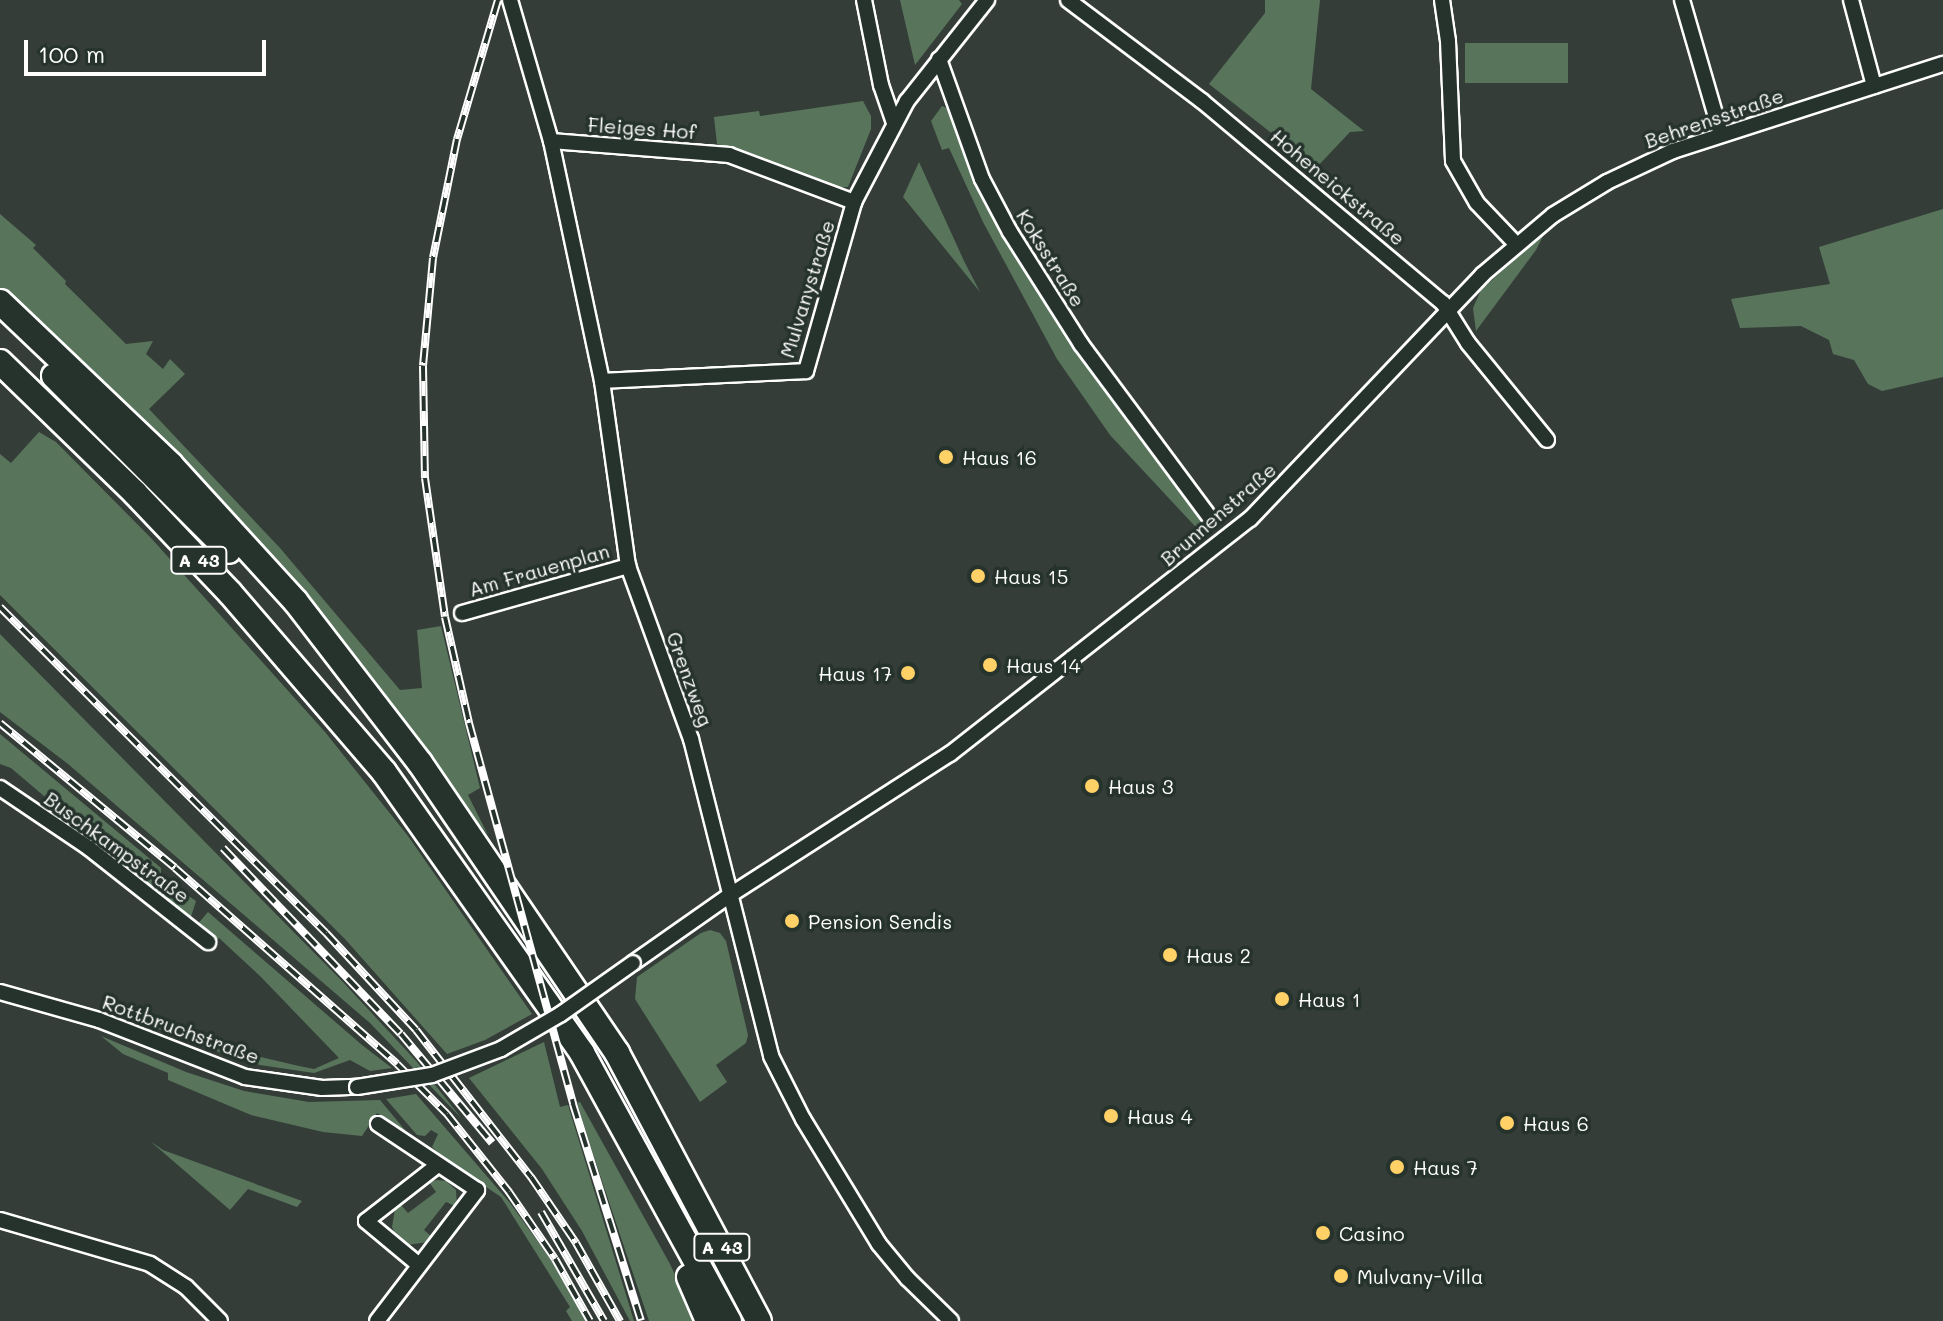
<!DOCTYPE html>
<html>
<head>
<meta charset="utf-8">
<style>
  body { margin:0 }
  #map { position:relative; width:1943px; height:1321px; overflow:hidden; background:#353d38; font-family:Mali,sans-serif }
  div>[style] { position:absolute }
  .green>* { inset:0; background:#58755c }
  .roads { filter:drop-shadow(2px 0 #fff) drop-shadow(-2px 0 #fff) drop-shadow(0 2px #fff) drop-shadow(0 -2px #fff) }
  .minor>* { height:14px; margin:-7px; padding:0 7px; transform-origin:7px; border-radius:7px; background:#26332d }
  .motorway>* { height:24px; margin:-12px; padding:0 12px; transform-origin:12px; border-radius:12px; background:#26332d }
  .rail>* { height:8px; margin-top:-4px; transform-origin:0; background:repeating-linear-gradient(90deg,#26332d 0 15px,#fff 0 30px); box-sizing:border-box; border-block:2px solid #fff }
  .bridges { filter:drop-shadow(2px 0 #fff) drop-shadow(-2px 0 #fff) drop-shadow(0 2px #fff) drop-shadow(0 -2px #fff) }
  .minor-bridge>* { height:14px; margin:-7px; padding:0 7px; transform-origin:7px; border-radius:7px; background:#26332d }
  .dots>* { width:22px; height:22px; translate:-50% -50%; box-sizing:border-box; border:4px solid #26332d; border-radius:50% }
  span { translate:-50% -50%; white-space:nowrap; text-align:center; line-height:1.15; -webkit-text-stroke:7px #26332d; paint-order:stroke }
  .shield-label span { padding:2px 6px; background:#26332d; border:2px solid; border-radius:6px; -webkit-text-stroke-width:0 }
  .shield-label { font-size:18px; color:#fff; font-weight:700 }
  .street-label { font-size:20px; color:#fff }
  .poi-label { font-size:20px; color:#fff }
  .left { translate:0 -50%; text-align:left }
  .right { translate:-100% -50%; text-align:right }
  .scale { position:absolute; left:24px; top:40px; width:242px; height:36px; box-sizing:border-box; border:4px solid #fff; border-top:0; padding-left:10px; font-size:24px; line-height:28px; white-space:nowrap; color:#fff; -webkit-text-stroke:6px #26332d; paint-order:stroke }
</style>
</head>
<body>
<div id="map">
  <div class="green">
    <div style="clip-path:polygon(900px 0,959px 0,962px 4px,915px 65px)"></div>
    <div style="clip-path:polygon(1265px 0,1320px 0,1311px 89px,1364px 131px,1350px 132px,1316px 168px,1209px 84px,1265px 13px)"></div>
    <div style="clip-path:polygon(1465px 43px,1568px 43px,1568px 83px,1465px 83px)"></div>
    <div style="clip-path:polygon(863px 101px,871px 116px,871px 129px,848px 187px,828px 187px,717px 144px,714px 117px,759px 111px,760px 116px)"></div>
    <div style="clip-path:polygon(942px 106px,949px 109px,971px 170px,1006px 239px,1062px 328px,1208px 527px,1209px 534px,1205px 537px,1110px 435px,1057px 359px,983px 222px,949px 148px,942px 150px,931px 121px)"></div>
    <div style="clip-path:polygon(919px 162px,964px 261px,980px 292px,903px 197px)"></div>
    <div style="clip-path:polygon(1943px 209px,1943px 377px,1882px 391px,1868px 384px,1854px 360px,1833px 354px,1829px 340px,1801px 326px,1740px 328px,1731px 299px,1830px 284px,1819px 247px)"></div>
    <div style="clip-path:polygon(0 214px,36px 245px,33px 248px,66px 281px,65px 284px,126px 344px,153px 341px,146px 354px,163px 369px,170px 359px,185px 374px,149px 409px,280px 548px,400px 690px,422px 688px,417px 630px,441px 626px,480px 788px,468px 795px,488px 835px,381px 698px,0 295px)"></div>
    <div style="clip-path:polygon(1545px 232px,1536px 250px,1476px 331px,1473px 308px,1481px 290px)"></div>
    <div style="clip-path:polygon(39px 432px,56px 442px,151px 538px,325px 732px,408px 836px,532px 1014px,485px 1040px,447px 1054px,345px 939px,0 595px,0 454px,11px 463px)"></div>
    <div style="clip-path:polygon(0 634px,342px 981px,417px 1062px,462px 1119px,370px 1023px,68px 764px,0 712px)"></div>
    <div style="clip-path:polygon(0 734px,161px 868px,161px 875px,170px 883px,196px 901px,190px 920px,11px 768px,0 764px)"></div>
    <div style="clip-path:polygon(208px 912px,362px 1045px,392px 1068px,370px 1071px,350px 1060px,314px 1073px,260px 1065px,194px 1044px,138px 1020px,218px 1047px,299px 1066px,314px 1069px,339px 1058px,260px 976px,219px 938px,216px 941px,197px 925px)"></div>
    <div style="clip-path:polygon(710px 930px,720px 933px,726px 941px,748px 1035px,746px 1043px,716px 1065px,727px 1082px,700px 1102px,635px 999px,637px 977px,701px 933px)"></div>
    <div style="clip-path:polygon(101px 1036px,186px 1072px,244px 1091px,309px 1102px,380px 1100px,410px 1136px,377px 1113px,362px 1136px,323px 1132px,251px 1115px,168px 1080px,168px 1073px,123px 1054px)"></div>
    <div style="clip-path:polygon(544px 1042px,560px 1107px,568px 1105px,634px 1321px,630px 1321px,582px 1231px,542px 1169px,469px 1078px)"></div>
    <div style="clip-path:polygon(416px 1094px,510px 1203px,554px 1264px,587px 1321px,572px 1321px,566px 1311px,570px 1307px,501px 1197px,446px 1160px,432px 1147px,438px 1134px,431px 1130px,425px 1136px,417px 1135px,386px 1099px)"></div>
    <div style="clip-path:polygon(580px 1102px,670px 1264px,696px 1321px,649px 1321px,597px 1166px,577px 1103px)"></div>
    <div style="clip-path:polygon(150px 1141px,163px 1150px,302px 1201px,297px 1207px,248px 1189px,230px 1210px)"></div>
    <div style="clip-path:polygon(437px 1180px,446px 1181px,456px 1190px,457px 1207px,446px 1202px,424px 1230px,433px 1238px,429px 1242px,406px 1245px,397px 1239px,392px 1227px,395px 1209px,400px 1204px,408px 1213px,436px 1192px,429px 1182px)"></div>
  </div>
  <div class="roads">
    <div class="minor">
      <div style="left:510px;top:0;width:147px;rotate:73.8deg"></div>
      <div style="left:551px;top:141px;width:245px;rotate:78deg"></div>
      <div style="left:602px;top:381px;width:187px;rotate:82deg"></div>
      <div style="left:628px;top:566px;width:184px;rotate:70deg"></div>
      <div style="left:691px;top:739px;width:327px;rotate:75.8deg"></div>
      <div style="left:771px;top:1056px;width:71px;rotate:63.1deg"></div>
      <div style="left:803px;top:1119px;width:146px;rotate:58.7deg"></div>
      <div style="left:879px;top:1244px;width:45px;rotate:50.4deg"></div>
      <div style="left:908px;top:1279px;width:60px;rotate:44.3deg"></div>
      <div style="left:864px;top:0;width:87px;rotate:78.7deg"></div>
      <div style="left:881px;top:85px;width:40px;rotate:71.1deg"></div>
      <div style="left:1068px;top:0;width:168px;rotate:37deg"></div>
      <div style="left:1202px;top:101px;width:314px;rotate:40deg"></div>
      <div style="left:1443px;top:303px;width:47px;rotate:58deg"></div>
      <div style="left:1468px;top:343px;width:125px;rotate:50.8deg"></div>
      <div style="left:1442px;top:0;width:41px;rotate:81.7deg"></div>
      <div style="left:1448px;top:41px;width:120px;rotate:87.6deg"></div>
      <div style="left:1453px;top:161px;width:48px;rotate:60.3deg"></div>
      <div style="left:1477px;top:203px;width:57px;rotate:46.4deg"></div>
      <div style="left:1682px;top:0;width:140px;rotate:73.8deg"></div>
      <div style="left:1851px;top:0;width:89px;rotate:75deg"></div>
      <div style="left:939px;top:59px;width:127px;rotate:70.3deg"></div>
      <div style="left:982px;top:179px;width:60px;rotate:62.2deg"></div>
      <div style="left:1010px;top:232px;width:133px;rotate:57.6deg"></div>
      <div style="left:1081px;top:344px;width:218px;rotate:53.4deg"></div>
      <div style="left:551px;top:141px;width:179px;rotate:4.5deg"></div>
      <div style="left:729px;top:155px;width:134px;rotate:20.6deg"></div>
      <div style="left:602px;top:381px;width:204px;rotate:-2.8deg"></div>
      <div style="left:806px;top:371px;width:176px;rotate:-74.1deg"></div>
      <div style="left:854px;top:202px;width:114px;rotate:-62.3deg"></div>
      <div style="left:907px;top:101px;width:129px;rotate:-51.6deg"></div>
      <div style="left:462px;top:613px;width:173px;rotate:-15.8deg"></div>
      <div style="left:0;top:788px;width:107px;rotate:34deg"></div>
      <div style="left:89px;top:848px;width:152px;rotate:38.3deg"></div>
      <div style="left:633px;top:963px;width:118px;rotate:-35deg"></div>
      <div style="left:730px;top:895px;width:261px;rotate:-32.7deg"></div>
      <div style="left:950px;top:754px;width:381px;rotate:-38.1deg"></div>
      <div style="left:1250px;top:519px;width:337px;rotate:-46.4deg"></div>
      <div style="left:1482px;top:275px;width:93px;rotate:-40.2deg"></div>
      <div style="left:1553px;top:215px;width:63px;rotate:-31.4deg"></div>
      <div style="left:1607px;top:182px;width:73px;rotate:-25.2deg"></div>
      <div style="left:1673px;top:151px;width:284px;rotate:-17.9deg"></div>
      <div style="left:0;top:992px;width:103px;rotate:15.8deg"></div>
      <div style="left:99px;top:1020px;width:157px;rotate:21.3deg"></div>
      <div style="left:245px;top:1077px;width:78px;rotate:8.1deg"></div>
      <div style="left:322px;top:1088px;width:35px;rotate:-2deg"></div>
      <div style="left:0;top:1220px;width:156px;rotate:16.3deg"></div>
      <div style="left:150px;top:1264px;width:43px;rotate:32.6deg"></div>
      <div style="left:186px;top:1287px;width:48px;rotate:45deg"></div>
      <div style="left:419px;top:1265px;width:69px;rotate:-140.3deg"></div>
      <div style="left:366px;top:1221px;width:91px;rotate:-37.9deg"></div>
      <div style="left:377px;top:1321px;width:165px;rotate:-52.6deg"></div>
      <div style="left:477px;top:1190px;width:119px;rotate:-146.3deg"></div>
    </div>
    <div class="motorway">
      <div style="left:0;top:302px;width:236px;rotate:43.6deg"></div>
      <div style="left:171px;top:465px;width:185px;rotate:47.6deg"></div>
      <div style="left:296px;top:602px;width:203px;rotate:52.4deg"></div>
      <div style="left:420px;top:763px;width:351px;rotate:55.8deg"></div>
      <div style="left:617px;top:1053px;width:303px;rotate:62.1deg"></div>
      <div style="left:0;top:362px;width:188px;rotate:44.1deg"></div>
      <div style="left:135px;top:493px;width:138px;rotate:46.5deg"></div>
      <div style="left:230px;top:593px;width:236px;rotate:49.3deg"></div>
      <div style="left:384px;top:772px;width:344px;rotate:54.8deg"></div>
      <div style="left:582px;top:1053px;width:306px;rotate:61.3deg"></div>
      <div style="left:54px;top:376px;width:247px;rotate:45deg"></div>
      <div style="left:689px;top:1277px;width:48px;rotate:66.6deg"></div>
    </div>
  </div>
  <div class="rail">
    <div style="left:498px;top:0;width:145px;rotate:106.4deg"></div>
    <div style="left:457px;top:139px;width:121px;rotate:101.4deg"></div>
    <div style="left:433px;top:258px;width:108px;rotate:95.3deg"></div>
    <div style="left:423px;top:366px;width:112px;rotate:89deg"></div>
    <div style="left:425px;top:478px;width:140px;rotate:81.8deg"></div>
    <div style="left:445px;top:617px;width:109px;rotate:77.2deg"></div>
    <div style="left:469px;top:723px;width:395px;rotate:74.7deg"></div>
    <div style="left:573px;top:1104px;width:227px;rotate:72.6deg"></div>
    <div style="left:0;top:607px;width:461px;rotate:45deg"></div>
    <div style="left:326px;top:933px;width:132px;rotate:47.1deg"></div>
    <div style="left:416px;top:1030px;width:187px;rotate:52deg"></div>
    <div style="left:531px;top:1177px;width:80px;rotate:55.7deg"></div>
    <div style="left:576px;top:1243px;width:90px;rotate:60.6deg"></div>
    <div style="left:0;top:723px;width:227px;rotate:39.6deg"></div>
    <div style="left:175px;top:868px;width:296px;rotate:41.4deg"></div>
    <div style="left:397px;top:1064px;width:71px;rotate:45deg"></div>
    <div style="left:447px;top:1114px;width:100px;rotate:51.5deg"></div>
    <div style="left:509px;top:1192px;width:81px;rotate:55.5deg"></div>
    <div style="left:555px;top:1259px;width:71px;rotate:60.6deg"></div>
    <div style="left:223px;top:848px;width:257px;rotate:46.3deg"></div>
    <div style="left:401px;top:1034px;width:142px;rotate:50.1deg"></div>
    <div style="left:541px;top:1212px;width:126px;rotate:60deg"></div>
  </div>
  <div class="bridges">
    <div class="minor-bridge">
      <div style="left:357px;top:1087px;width:76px;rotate:-9.1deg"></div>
      <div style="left:432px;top:1075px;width:74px;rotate:-20.6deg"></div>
      <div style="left:501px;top:1049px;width:69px;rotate:-30.3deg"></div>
      <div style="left:561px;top:1014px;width:88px;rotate:-35.3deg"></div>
    </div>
  </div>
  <div class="dots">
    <div style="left:946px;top:457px;background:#ffd166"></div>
    <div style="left:978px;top:576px;background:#ffd166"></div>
    <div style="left:990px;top:665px;background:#ffd166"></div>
    <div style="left:908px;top:673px;background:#ffd166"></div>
    <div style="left:1092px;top:786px;background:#ffd166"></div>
    <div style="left:792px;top:921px;background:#ffd166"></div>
    <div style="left:1170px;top:955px;background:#ffd166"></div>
    <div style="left:1282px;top:999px;background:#ffd166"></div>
    <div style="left:1111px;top:1116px;background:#ffd166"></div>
    <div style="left:1507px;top:1123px;background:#ffd166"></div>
    <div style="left:1397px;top:1167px;background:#ffd166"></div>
    <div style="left:1323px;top:1233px;background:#ffd166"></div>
    <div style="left:1341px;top:1276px;background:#ffd166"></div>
  </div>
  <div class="shield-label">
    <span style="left:199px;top:560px">A 43</span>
    <span style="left:722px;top:1247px">A 43</span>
  </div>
  <div class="street-label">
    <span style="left:1714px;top:118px;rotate:-19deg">Behrensstraße</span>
    <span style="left:642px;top:128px;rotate:4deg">Fleiges Hof</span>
    <span style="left:1338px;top:187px;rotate:40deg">Hoheneickstraße</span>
    <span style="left:1051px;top:258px;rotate:58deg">Koksstraße</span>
    <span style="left:807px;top:289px;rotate:-73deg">Mulvanystraße</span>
    <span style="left:1218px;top:514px;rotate:-41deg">Brunnenstraße</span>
    <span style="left:539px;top:570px;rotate:-16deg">Am Frauenplan</span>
    <span style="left:690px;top:679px;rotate:70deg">Grenzweg</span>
    <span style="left:117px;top:847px;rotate:36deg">Buschkampstraße</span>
    <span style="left:181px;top:1029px;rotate:20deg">Rottbruchstraße</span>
  </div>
  <div class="poi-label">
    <span class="left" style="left:962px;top:457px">Haus 16</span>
    <span class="left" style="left:994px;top:576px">Haus 15</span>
    <span class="left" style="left:1006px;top:665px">Haus 14</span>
    <span class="right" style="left:892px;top:673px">Haus 17</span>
    <span class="left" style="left:1108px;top:786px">Haus 3</span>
    <span class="left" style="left:808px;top:921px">Pension Sendis</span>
    <span class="left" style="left:1186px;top:955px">Haus 2</span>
    <span class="left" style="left:1298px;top:999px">Haus 1</span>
    <span class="left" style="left:1127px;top:1116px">Haus 4</span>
    <span class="left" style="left:1523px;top:1123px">Haus 6</span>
    <span class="left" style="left:1413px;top:1167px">Haus 7</span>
    <span class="left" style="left:1339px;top:1233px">Casino</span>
    <span class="left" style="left:1357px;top:1276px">Mulvany-Villa</span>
  </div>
  <div class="scale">100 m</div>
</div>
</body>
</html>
